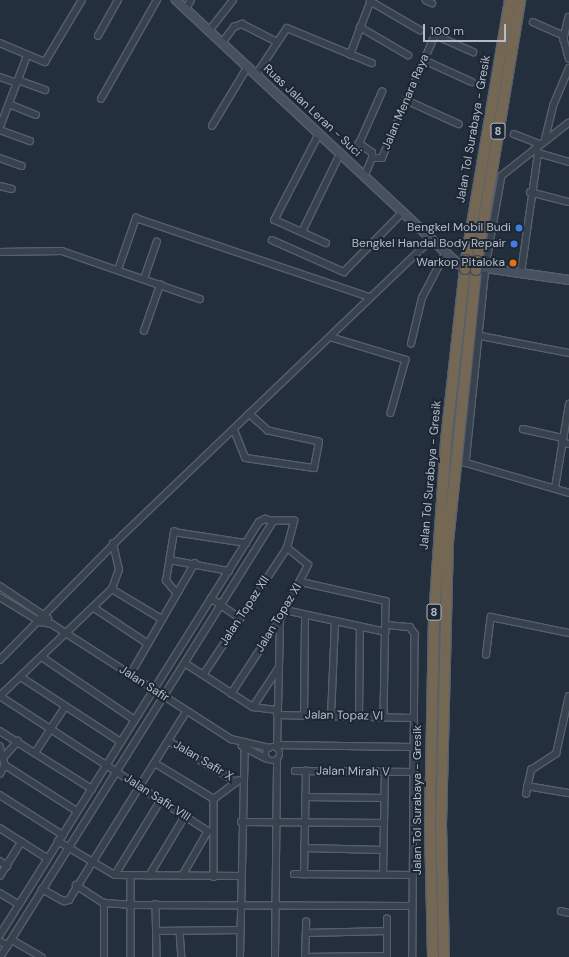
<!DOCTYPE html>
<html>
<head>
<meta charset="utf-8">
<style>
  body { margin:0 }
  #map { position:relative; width:569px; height:957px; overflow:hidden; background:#242f3e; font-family:"DM Sans",sans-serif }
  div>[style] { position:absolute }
  .roads { filter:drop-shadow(1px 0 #565f6c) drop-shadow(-1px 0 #565f6c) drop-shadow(0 1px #565f6c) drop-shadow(0 -1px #565f6c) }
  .minor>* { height:5.5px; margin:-2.75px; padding:0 2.75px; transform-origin:2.75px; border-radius:2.75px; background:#38414e }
  .minor>.ring { margin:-2.75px; padding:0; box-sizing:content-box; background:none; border:5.5px solid #38414e; border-radius:50% }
  .secondary>* { height:8px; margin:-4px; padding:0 4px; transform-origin:4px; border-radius:4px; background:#465061 }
  .motorway>* { height:10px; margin:-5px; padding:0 5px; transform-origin:5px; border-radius:5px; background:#746855 }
  .bridges { filter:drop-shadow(1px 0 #434c59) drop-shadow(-1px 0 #434c59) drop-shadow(0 1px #434c59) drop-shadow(0 -1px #434c59) }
  .motorway-bridge>* { height:10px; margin:-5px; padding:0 5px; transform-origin:5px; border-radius:5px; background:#746855 }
  .dots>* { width:11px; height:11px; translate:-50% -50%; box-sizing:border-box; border:2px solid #1d2633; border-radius:50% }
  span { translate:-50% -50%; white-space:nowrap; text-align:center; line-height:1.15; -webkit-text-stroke:4px #1d2633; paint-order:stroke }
  .shield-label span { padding:1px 3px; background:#1d2633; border:1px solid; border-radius:3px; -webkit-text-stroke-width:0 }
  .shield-label { font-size:11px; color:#b4bcc9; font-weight:700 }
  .street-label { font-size:12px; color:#b4bcc9 }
  .poi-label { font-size:12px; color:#b4bcc9 }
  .right { translate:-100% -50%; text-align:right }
  .scale { position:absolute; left:423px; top:24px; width:83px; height:18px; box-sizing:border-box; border:2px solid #b4bcc9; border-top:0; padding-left:5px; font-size:12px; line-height:14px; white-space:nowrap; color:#b4bcc9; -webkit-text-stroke:3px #1d2633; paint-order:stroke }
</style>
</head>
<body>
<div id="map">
  <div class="roads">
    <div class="minor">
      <div style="left:426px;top:0;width:7px;rotate:27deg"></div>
      <div style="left:370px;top:1px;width:58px;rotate:30.1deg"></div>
      <div style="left:186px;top:9px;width:10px;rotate:-61deg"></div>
      <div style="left:569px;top:17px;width:23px;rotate:103deg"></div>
      <div style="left:564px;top:39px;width:20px;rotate:75deg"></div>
      <div style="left:533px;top:22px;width:34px;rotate:24deg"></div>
      <div style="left:360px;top:27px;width:56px;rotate:30.3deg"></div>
      <div style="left:209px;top:31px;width:39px;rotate:-52deg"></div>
      <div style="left:98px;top:36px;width:41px;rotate:-60.9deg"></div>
      <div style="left:0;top:43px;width:49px;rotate:22.9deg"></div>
      <div style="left:45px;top:62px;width:72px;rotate:-59.2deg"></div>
      <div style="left:222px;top:43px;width:20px;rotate:-53deg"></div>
      <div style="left:234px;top:27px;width:9px;rotate:-21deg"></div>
      <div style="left:242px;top:24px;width:38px;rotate:27deg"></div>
      <div style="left:350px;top:55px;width:59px;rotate:-69.1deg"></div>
      <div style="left:424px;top:60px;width:53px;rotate:24.6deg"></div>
      <div style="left:256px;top:75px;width:56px;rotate:-56.6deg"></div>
      <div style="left:287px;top:28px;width:92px;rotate:22.4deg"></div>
      <div style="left:0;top:77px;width:18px;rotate:19deg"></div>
      <div style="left:18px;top:80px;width:29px;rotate:20deg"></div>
      <div style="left:101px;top:99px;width:114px;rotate:-60.5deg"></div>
      <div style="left:406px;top:100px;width:58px;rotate:24.4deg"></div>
      <div style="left:9px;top:104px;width:29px;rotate:22deg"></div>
      <div style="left:569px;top:123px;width:85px;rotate:141.7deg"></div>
      <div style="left:502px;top:176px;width:92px;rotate:100deg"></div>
      <div style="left:486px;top:267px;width:197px;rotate:95.8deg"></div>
      <div style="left:466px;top:463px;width:107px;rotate:16.2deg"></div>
      <div style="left:212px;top:126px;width:70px;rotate:-59deg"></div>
      <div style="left:0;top:127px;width:76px;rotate:-69.2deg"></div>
      <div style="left:0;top:130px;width:32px;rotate:20deg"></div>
      <div style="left:514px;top:134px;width:28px;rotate:21deg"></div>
      <div style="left:319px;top:135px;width:96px;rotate:117.4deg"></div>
      <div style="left:275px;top:220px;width:56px;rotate:24.3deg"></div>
      <div style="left:545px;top:139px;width:34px;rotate:-76deg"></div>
      <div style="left:553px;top:106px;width:41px;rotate:-67.2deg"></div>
      <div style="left:538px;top:153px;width:32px;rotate:16deg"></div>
      <div style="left:0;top:158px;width:23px;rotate:20deg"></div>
      <div style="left:372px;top:158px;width:5px;rotate:-90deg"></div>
      <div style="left:372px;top:153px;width:16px;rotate:-145deg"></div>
      <div style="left:359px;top:144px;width:57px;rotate:-66.1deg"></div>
      <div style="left:364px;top:177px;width:21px;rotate:-67deg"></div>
      <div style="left:372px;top:158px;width:10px"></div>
      <div style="left:382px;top:158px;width:134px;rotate:-66.7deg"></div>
      <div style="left:435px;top:35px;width:42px;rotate:24.1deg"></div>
      <div style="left:0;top:186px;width:12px;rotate:14deg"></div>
      <div style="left:530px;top:192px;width:40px;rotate:14.4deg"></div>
      <div style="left:302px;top:232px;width:87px;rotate:-64deg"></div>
      <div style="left:272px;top:240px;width:79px;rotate:24deg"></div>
      <div style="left:344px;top:272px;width:83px;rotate:-45.5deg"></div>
      <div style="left:0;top:252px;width:62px;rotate:-0.9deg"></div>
      <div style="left:62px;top:251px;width:146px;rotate:19.2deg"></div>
      <div style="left:118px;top:270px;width:55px;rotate:-70.9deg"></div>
      <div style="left:136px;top:218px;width:246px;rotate:18.7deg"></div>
      <div style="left:521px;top:273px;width:121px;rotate:-81.9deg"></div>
      <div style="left:538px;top:153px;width:5px;rotate:-127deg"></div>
      <div style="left:144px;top:279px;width:39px;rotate:-71deg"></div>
      <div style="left:144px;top:331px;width:49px;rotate:-70.8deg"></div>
      <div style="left:481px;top:336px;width:90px;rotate:10.9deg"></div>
      <div style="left:330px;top:337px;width:79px;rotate:16.8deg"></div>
      <div style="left:406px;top:360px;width:55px;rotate:105.8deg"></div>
      <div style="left:411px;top:344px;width:47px;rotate:-76.6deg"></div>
      <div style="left:422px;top:298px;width:50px;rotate:-62.4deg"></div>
      <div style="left:234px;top:429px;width:31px;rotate:68deg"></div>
      <div style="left:246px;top:458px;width:69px;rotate:8.4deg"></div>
      <div style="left:314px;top:468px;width:26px;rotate:-79deg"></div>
      <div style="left:319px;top:442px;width:52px;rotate:-167.8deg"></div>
      <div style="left:268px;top:431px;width:25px;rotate:-138deg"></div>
      <div style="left:523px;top:429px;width:41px;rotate:12.7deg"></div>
      <div style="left:562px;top:442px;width:7px;rotate:16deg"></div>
      <div style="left:555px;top:488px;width:85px;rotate:-80.5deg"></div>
      <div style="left:170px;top:560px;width:60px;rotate:10.6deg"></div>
      <div style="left:301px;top:582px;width:87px;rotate:12.6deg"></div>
      <div style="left:386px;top:601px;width:116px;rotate:91deg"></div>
      <div style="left:0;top:586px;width:58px;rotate:33.7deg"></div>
      <div style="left:112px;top:589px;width:58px;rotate:31deg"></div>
      <div style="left:177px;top:594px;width:17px;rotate:-130deg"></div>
      <div style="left:166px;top:581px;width:50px;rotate:-80.7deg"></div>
      <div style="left:174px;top:532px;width:73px;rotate:8.7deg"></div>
      <div style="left:0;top:597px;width:48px;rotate:31.4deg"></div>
      <div style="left:41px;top:622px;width:11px;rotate:10deg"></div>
      <div style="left:52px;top:624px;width:213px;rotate:32.7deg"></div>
      <div style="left:231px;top:739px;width:39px;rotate:13deg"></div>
      <div style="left:211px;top:598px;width:35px;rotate:35deg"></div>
      <div style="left:93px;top:607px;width:65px;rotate:33.7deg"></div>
      <div style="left:285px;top:610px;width:103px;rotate:12.3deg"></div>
      <div style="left:386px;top:625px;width:24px;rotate:5deg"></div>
      <div style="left:410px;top:627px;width:9px;rotate:54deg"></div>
      <div style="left:415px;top:634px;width:323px;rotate:90.4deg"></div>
      <div style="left:486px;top:655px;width:38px;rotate:-83deg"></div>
      <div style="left:491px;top:617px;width:80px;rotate:11.6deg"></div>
      <div style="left:42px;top:657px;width:112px;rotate:34.1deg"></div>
      <div style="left:0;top:660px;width:175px;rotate:-45.5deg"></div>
      <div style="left:123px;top:535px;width:428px;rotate:-43.8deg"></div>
      <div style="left:185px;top:663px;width:81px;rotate:32.9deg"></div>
      <div style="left:253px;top:707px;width:23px;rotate:7deg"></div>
      <div style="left:204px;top:674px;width:151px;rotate:-56.6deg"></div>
      <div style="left:287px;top:548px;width:28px;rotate:-75deg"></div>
      <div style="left:294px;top:521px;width:20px;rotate:180deg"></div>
      <div style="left:130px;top:675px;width:129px;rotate:-59.9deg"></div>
      <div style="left:21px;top:677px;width:119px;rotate:33deg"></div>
      <div style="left:231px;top:694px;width:90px;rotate:-56.8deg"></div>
      <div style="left:280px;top:619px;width:61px;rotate:-62.6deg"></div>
      <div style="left:308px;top:565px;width:27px;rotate:-141deg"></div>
      <div style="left:0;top:696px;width:248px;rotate:33deg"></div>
      <div style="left:0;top:696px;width:155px;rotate:-43.7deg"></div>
      <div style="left:112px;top:589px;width:20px;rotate:-70deg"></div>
      <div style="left:119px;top:570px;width:27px;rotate:-103deg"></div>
      <div style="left:253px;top:707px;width:45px;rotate:-56.7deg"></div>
      <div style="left:277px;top:715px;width:135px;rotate:1.3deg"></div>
      <div style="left:304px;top:716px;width:100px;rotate:-89.4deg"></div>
      <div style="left:331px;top:717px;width:95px;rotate:-87.6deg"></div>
      <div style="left:359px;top:717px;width:90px;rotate:-89.4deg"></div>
      <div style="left:0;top:731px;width:109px;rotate:32.2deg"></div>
      <div style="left:169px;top:741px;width:79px;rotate:31.5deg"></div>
      <div style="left:277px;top:745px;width:134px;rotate:0.9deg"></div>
      <div style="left:0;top:746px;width:20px;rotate:75deg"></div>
      <div style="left:242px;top:746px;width:27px;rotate:27deg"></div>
      <div class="ring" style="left:266px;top:747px;width:8.5px;height:8.5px"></div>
      <div style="left:277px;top:748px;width:127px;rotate:-88.6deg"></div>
      <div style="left:35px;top:753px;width:55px;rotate:-56.9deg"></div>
      <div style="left:4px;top:757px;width:21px;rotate:-49deg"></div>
      <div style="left:155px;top:763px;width:69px;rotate:31.4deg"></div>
      <div style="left:214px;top:799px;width:78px;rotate:90deg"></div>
      <div style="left:5px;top:765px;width:85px;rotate:32.6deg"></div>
      <div style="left:295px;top:771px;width:117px;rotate:0.5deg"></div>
      <div style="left:0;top:774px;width:10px;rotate:-61deg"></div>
      <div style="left:527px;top:786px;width:43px;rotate:9.5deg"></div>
      <div style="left:526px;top:794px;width:25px;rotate:-78deg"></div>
      <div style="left:531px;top:770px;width:30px;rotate:-33deg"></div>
      <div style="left:556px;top:754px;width:59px;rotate:-77.4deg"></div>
      <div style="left:0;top:795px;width:75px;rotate:32.4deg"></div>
      <div style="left:305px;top:797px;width:79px;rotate:0.7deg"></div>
      <div style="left:214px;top:799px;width:31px;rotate:-37deg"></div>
      <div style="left:241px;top:822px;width:143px;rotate:0.4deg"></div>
      <div style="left:0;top:828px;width:56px;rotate:32.6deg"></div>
      <div style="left:58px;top:841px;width:66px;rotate:30.8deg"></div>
      <div style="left:115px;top:875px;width:126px;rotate:0.5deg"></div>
      <div style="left:304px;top:848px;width:79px;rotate:1.5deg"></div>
      <div style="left:0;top:861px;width:9px;rotate:36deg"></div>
      <div style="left:294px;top:874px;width:118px;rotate:0.5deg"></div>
      <div style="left:115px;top:875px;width:88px;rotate:-58.5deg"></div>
      <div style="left:304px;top:875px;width:104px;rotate:-88.9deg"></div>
      <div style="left:383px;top:875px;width:103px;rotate:-88.9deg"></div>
      <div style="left:0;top:876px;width:40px;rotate:-58deg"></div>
      <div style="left:131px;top:876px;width:81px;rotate:90deg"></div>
      <div style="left:149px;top:876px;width:70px;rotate:-59deg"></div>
      <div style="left:182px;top:876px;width:52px;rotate:-60deg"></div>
      <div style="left:76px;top:885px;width:33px;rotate:33deg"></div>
      <div style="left:104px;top:903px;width:26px;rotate:4deg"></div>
      <div style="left:130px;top:905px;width:282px;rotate:0.2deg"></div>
      <div style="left:42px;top:889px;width:25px;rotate:29deg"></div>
      <div style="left:64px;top:901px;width:5px;rotate:-11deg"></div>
      <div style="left:69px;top:900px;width:221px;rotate:-58.1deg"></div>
      <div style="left:0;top:893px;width:21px;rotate:31deg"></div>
      <div style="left:156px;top:904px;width:53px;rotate:88.9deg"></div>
      <div style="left:561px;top:911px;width:8px;rotate:14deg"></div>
      <div style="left:157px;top:931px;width:83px;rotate:-0.7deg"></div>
      <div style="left:180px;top:931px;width:26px;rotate:86deg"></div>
      <div style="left:306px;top:933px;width:81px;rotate:-1.4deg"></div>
      <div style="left:0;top:935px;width:487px;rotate:-57.9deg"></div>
      <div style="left:259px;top:522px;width:7px;rotate:-27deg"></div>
      <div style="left:265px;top:519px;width:9px;rotate:13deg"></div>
      <div style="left:274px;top:521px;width:514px;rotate:122.05deg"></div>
      <div style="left:12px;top:940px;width:34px;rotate:30deg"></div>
      <div style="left:0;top:941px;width:9px;rotate:32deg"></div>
      <div style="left:104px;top:957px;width:54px;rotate:-90deg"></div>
      <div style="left:240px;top:957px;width:214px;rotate:-88.7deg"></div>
      <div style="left:275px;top:957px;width:197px;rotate:-89.4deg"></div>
      <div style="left:305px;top:957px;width:82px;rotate:-0.7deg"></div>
      <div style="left:305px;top:957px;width:35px;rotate:-88deg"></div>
      <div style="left:387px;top:957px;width:38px;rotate:-90deg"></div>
    </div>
    <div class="secondary">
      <div style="left:176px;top:0;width:386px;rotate:43.1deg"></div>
      <div style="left:458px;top:264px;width:112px;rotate:8.2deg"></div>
    </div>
    <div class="motorway">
      <div style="left:466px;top:260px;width:264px;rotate:-80.4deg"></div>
      <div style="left:477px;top:261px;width:265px;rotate:-80.6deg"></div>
      <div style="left:433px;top:957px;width:132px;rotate:-91.3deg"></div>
      <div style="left:430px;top:825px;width:207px;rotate:-88.9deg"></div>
      <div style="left:434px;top:618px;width:177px;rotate:-86.1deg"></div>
      <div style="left:446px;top:441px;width:173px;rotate:-83.7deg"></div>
      <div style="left:444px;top:957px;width:132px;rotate:-91.3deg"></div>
      <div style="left:441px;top:825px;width:283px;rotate:-88.6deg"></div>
      <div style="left:448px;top:542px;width:273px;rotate:-84.1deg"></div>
    </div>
  </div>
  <div class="bridges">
    <div class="motorway-bridge">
      <div style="left:465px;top:269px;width:9px;rotate:-84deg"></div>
      <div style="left:476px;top:270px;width:9px;rotate:-84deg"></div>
    </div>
  </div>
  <div class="dots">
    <div style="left:519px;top:228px;background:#3f7fe0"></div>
    <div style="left:514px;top:244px;background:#3f7fe0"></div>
    <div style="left:513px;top:263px;background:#e8710a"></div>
  </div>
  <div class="shield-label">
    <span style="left:498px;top:131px">8</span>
    <span style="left:434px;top:612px">8</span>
  </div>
  <div class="street-label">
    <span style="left:406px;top:102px;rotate:-67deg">Jalan Menara Raya</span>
    <span style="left:312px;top:111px;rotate:43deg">Ruas Jalan Leran - Suci</span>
    <span style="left:474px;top:129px;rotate:-80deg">Jalan Tol Surabaya - Gresik</span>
    <span style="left:431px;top:475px;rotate:-85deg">Jalan Tol Surabaya - Gresik</span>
    <span style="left:245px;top:611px;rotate:-57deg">Jalan Topaz XII</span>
    <span style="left:279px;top:618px;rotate:-59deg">Jalan Topaz XI</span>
    <span style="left:144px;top:684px;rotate:33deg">Jalan Safir</span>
    <span style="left:344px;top:716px;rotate:1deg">Jalan Topaz VI</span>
    <span style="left:203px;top:761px;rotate:31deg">Jalan Safir X</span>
    <span style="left:353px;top:772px;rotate:1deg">Jalan Mirah V</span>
    <span style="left:157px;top:798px;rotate:33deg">Jalan Safir VIII</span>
    <span style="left:418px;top:800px;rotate:-90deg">Jalan Tol Surabaya - Gresik</span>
  </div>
  <div class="poi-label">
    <span class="right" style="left:511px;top:228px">Bengkel Mobil Budi</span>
    <span class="right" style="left:506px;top:244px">Bengkel Handal Body Repair</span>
    <span class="right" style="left:505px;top:263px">Warkop Pitaloka</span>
  </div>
  <div class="scale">100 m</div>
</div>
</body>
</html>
